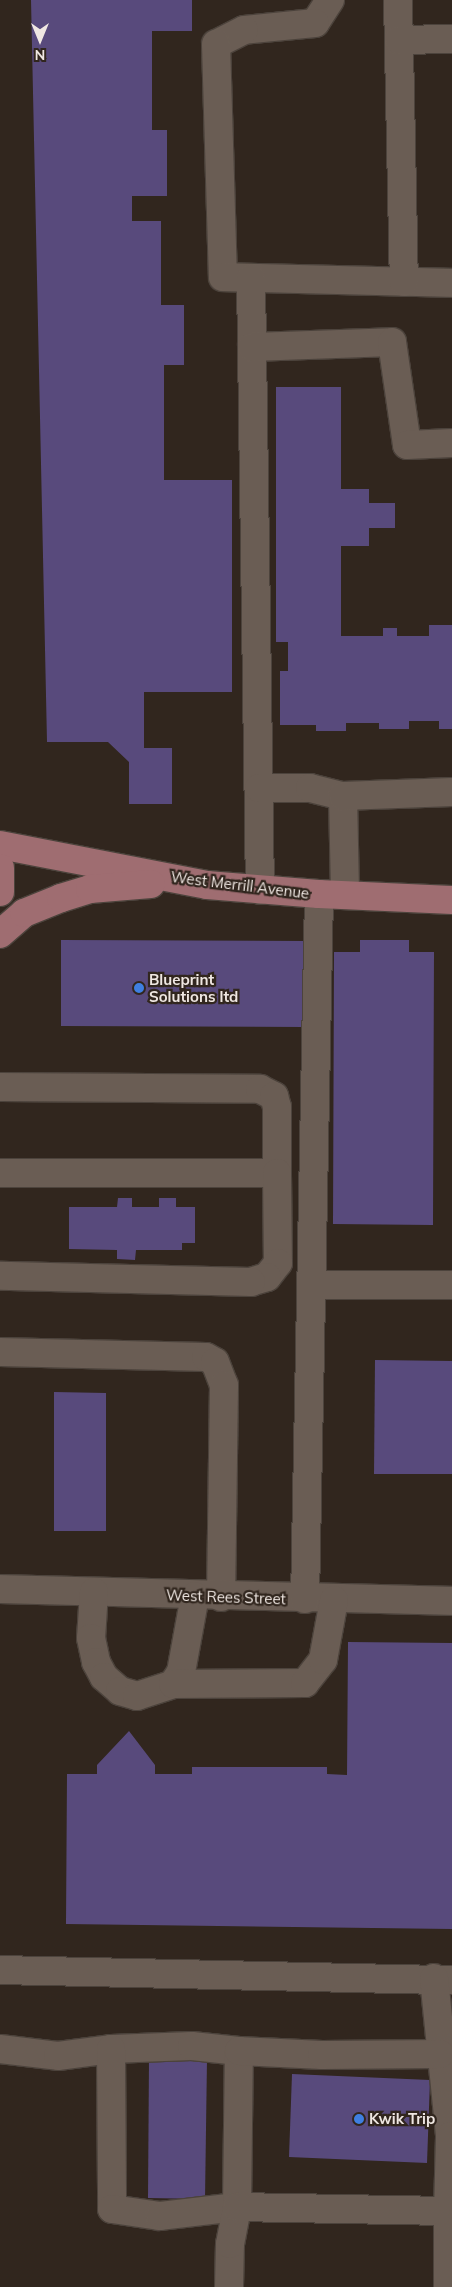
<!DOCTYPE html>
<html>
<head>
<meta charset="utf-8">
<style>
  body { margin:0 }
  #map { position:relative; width:452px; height:2287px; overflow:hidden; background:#31261e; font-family:Mulish,sans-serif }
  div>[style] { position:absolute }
  .building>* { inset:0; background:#584a7c }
  .roads { filter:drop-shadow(1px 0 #4c433c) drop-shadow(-1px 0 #4c433c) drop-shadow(0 1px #4c433c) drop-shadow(0 -1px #4c433c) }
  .minor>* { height:28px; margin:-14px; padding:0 14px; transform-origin:14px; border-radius:14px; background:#6a5d54 }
  .major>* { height:28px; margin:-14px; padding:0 14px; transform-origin:14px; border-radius:14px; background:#9f6d71 }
  .dots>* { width:14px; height:14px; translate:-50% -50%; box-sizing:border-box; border:2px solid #31261e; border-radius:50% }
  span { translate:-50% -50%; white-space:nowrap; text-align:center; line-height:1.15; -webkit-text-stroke:4.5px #31261e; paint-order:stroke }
  .street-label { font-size:15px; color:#efe7e2 }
  .poi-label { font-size:15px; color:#efe7e2; font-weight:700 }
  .left { translate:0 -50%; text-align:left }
  .north { position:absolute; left:15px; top:15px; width:50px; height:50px; -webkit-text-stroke:4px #31261e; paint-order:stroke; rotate:180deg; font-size:14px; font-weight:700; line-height:20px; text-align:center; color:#efe7e2 }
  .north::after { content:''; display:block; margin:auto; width:18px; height:22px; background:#efe7e2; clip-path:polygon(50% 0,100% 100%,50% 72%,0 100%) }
</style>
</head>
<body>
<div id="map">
  <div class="building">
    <div style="clip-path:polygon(31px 0,192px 0,192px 31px,152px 31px,152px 130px,167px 130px,167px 196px,132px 196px,132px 221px,161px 221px,161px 305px,184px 305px,184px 365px,164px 365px,164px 480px,232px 480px,232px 692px,144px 692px,144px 748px,172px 748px,172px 804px,129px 804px,129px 762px,108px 742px,47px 742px)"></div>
    <div style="clip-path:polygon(276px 387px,341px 387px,341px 489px,369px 489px,369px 503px,395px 503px,395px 528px,369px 528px,369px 546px,341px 546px,341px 636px,383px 636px,383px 628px,397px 628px,397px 636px,429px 636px,429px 625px,452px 625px,452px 729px,439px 729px,439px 721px,409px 721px,409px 729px,379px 729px,379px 723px,346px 723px,346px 731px,316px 731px,316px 725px,280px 725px,280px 671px,288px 671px,288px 642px,276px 642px)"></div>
    <div style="clip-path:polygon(61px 940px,304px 941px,304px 1027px,61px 1026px)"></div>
    <div style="clip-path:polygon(360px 940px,409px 940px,409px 952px,434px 952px,433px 1225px,333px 1224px,334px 952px,360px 952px)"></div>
    <div style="clip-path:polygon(118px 1198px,132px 1198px,132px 1207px,159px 1207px,159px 1198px,176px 1198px,176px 1207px,195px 1207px,195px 1243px,182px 1243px,182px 1250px,136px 1250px,135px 1260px,117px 1259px,117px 1250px,69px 1249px,69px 1207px,117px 1207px)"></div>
    <div style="clip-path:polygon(375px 1360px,452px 1361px,452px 1474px,374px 1474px)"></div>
    <div style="clip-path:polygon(54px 1392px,106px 1393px,106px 1531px,54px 1531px)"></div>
    <div style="clip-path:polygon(348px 1642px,452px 1643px,452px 1929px,66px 1924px,67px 1774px,97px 1774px,97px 1765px,129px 1731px,155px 1765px,155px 1774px,192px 1774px,192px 1767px,327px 1767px,327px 1774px,347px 1775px)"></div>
    <div style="clip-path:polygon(149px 2058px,207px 2059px,205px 2199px,148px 2198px)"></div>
    <div style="clip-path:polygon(292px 2074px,430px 2080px,427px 2163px,289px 2157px)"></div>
  </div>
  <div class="roads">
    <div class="minor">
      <div style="left:330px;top:0;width:27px;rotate:123deg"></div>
      <div style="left:315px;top:23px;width:71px;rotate:174.4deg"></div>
      <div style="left:244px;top:30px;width:31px;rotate:153deg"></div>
      <div style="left:216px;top:44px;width:233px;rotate:88.3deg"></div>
      <div style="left:223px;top:277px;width:229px;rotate:1.5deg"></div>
      <div style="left:398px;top:0;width:282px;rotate:88.8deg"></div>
      <div style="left:399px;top:40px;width:53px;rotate:-1.1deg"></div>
      <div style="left:251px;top:278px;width:612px;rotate:89.16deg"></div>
      <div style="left:252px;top:347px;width:140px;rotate:-2deg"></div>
      <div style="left:392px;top:342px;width:104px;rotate:81.7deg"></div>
      <div style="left:407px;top:445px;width:45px;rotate:-2.5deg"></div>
      <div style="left:259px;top:788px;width:51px"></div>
      <div style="left:310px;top:788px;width:34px;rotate:14deg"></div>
      <div style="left:343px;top:796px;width:99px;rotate:88.8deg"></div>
      <div style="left:343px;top:796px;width:109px;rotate:-2.1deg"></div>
      <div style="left:0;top:1087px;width:260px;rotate:0.4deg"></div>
      <div style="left:260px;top:1089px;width:16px;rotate:27deg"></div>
      <div style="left:274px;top:1096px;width:11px;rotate:75deg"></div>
      <div style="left:277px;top:1107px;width:66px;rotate:90deg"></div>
      <div style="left:0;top:1173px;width:277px"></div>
      <div style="left:277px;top:1173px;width:90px;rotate:89.4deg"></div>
      <div style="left:278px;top:1263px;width:18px;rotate:128deg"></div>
      <div style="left:267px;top:1277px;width:17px;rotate:163deg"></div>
      <div style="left:251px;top:1282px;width:251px;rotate:-178.6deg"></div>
      <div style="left:311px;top:1285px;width:141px"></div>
      <div style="left:0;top:1352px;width:206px;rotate:1.4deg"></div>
      <div style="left:206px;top:1357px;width:10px;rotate:29deg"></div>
      <div style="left:215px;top:1362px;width:25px;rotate:69deg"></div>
      <div style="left:224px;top:1385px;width:212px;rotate:90.8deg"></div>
      <div style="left:0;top:1589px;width:452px;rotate:1.5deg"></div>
      <div style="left:94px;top:1592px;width:46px;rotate:93.7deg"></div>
      <div style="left:91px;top:1638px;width:25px;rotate:78deg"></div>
      <div style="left:96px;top:1662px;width:17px;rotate:62deg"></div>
      <div style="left:104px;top:1677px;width:21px;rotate:41deg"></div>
      <div style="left:120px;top:1691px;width:18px;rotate:16deg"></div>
      <div style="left:137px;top:1696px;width:38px;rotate:-18deg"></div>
      <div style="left:173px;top:1684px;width:14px;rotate:-56deg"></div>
      <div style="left:181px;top:1672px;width:77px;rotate:-79.6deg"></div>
      <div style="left:305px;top:1599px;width:705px;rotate:-88.86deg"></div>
      <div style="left:173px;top:1684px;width:132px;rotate:-0.4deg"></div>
      <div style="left:305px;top:1683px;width:29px;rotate:-52deg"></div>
      <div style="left:323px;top:1660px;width:61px;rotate:-79.6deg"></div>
      <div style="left:0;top:1970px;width:452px;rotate:1.3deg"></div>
      <div style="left:434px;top:1978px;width:159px;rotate:84.2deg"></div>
      <div style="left:450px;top:2136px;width:75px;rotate:91.5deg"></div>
      <div style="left:0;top:2049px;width:58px;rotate:6.9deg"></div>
      <div style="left:58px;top:2056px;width:53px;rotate:-7.5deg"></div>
      <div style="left:111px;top:2049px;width:81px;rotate:-2.1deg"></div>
      <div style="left:192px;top:2046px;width:47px;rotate:6.1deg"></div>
      <div style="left:111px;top:2049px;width:160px;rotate:89.6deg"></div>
      <div style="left:112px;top:2209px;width:49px;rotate:8.3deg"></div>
      <div style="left:160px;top:2216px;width:78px;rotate:-6.7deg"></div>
      <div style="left:237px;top:2207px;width:156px;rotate:-89.3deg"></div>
      <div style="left:239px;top:2051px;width:83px;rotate:2.8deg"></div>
      <div style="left:322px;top:2055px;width:118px;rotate:-0.5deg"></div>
      <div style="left:229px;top:2287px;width:43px;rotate:-88.7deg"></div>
      <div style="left:230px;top:2244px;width:38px;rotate:-79deg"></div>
      <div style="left:237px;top:2207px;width:211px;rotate:1.1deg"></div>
      <div style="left:448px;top:2211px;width:76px;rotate:90deg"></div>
    </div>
    <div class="major">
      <div style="left:0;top:845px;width:211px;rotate:10.9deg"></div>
      <div style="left:207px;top:885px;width:112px;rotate:4.6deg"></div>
      <div style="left:319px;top:894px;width:133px;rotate:2.6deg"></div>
      <div style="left:0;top:868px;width:24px;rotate:90deg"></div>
      <div style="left:0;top:934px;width:32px;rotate:-41deg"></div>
      <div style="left:24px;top:913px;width:40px;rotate:-22deg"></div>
      <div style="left:61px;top:898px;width:30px;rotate:-17deg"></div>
      <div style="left:90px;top:889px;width:61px;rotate:-4.7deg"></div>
    </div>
  </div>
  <div class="dots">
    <div style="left:139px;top:988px;background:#3f7fe0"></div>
    <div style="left:359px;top:2119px;background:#3f7fe0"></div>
  </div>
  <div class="street-label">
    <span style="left:240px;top:885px;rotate:7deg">West Merrill Avenue</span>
    <span style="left:226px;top:1597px;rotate:2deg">West Rees Street</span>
  </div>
  <div class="poi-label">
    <span class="left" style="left:149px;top:988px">Blueprint<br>Solutions ltd</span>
    <span class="left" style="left:369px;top:2119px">Kwik Trip</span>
  </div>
  <div class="north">N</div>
</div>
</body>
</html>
